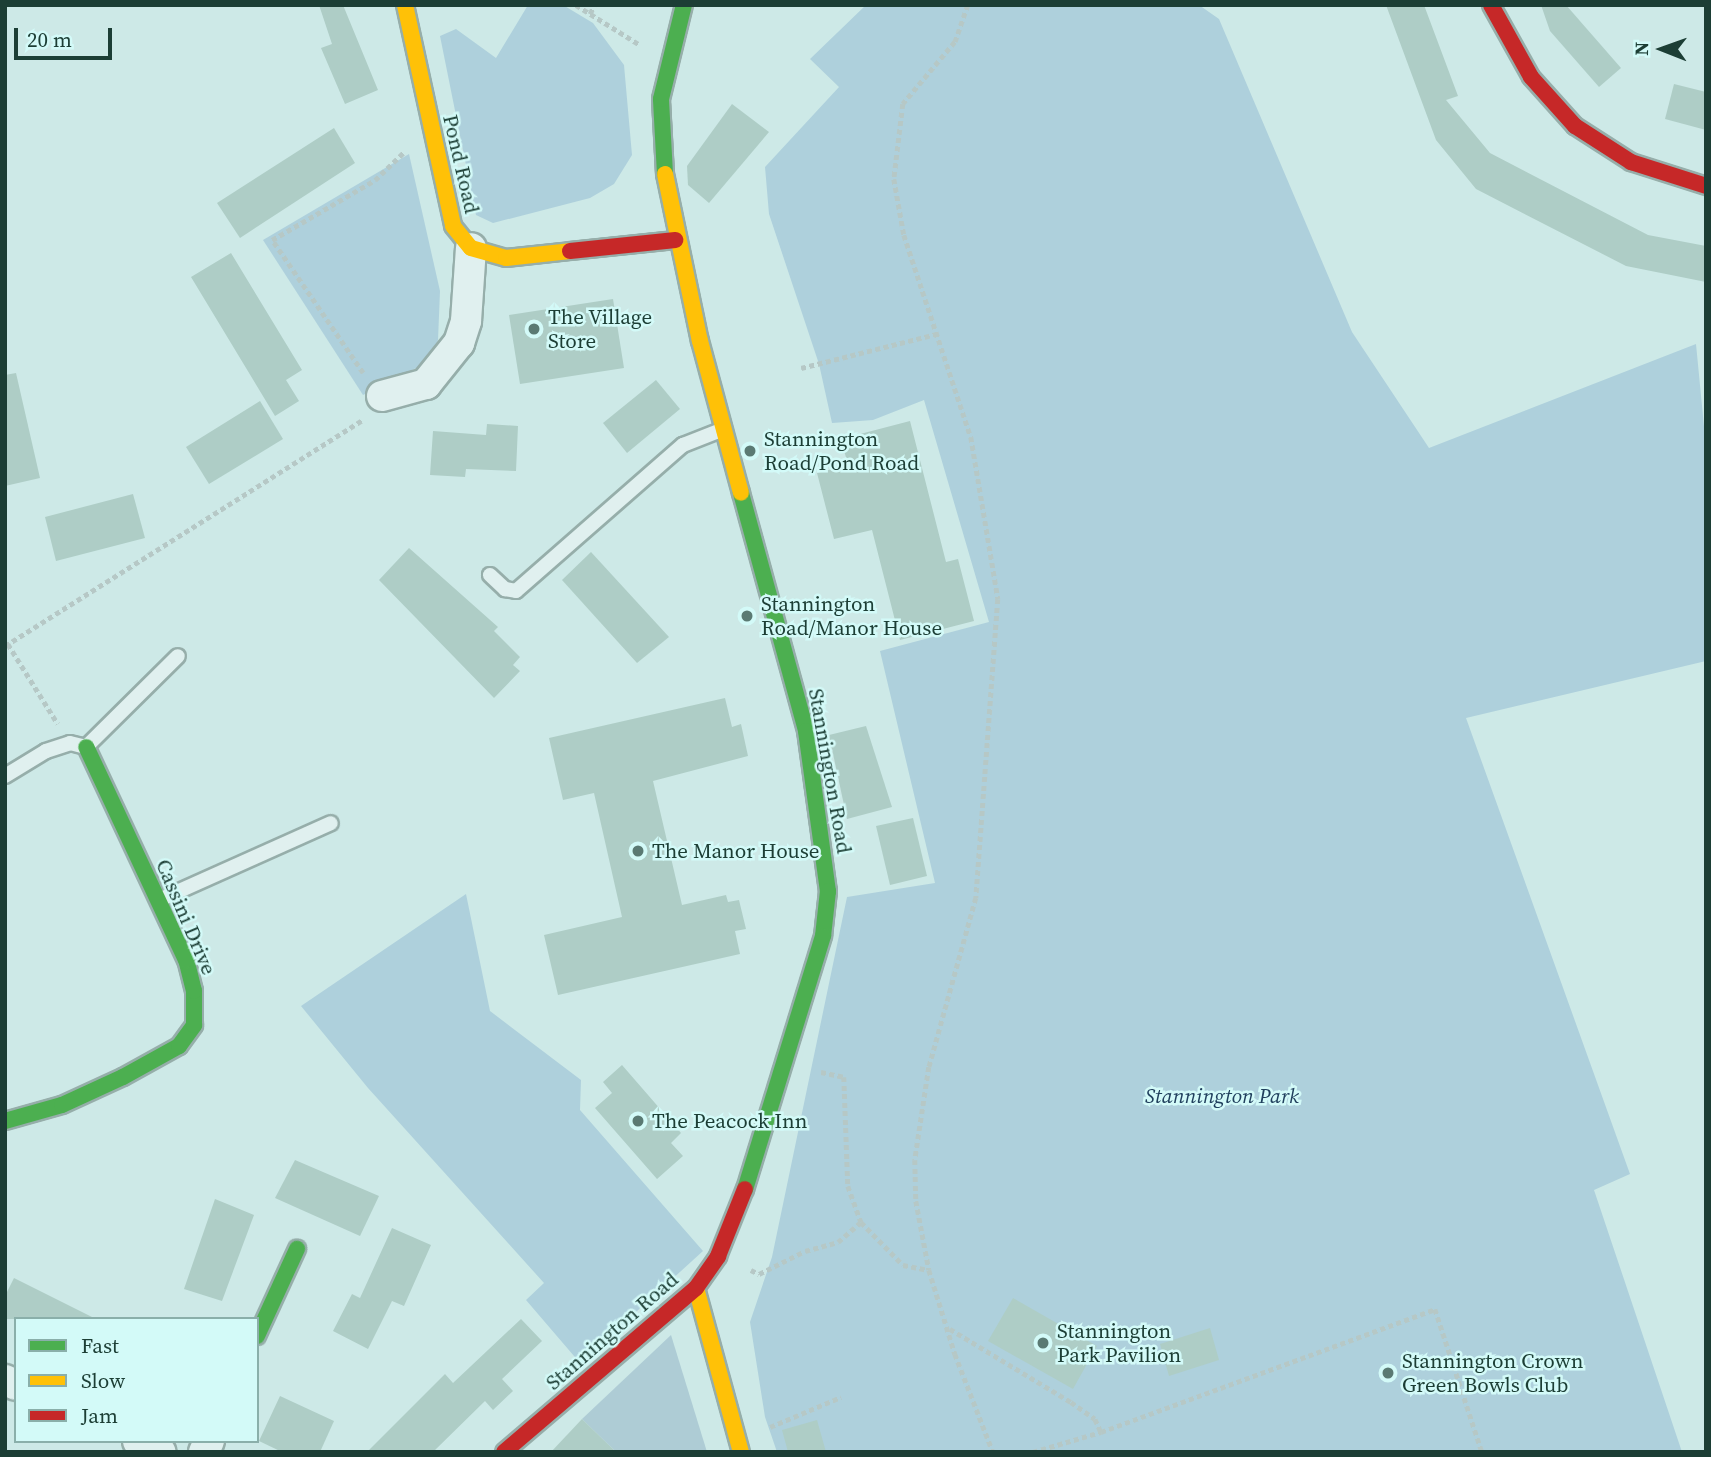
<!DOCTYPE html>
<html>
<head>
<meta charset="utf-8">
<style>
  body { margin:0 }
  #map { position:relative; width:1711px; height:1457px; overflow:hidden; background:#cde9e7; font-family:"Source Serif 4",serif }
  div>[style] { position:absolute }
  .green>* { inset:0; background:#aed0dc }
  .cemetery>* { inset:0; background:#aeccd5 }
  .building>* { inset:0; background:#aecdc6 }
  .path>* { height:4.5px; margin-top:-2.25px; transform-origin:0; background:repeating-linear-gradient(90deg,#b6c8c6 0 5px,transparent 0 8.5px) }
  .roads { filter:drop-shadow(2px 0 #96aeaa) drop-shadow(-2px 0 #96aeaa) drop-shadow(0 2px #96aeaa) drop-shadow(0 -2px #96aeaa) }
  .lane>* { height:14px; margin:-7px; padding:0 7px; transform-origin:7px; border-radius:7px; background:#e0f0ef }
  .street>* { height:30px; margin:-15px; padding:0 15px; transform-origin:15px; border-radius:15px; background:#e0f0ef }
  .fast>* { height:16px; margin:-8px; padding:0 8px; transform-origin:8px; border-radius:8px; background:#4caf50 }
  .slow>* { height:16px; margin:-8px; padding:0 8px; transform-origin:8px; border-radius:8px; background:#ffc107 }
  .jam>* { height:16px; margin:-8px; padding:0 8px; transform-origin:8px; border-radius:8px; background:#c62828 }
  .dots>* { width:19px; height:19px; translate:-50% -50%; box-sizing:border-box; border:4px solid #d3faf8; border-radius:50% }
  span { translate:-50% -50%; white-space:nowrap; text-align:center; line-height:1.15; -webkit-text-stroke:5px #d3faf8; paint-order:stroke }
  .street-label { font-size:21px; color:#1c3e35 }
  .poi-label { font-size:21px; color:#1c3e35 }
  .left { translate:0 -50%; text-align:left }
  .park-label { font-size:21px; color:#203f5d; font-style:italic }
  .frame { position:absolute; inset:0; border:7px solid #1c3e35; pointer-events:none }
  .legend { position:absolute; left:14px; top:1317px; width:245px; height:126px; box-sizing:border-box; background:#d3faf8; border:2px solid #8aafaa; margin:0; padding:9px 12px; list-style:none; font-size:21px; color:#1c3e35 }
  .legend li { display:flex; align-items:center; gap:14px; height:35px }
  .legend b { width:35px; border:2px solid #8aafaa }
  .north { position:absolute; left:1627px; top:14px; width:70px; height:70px; -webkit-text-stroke:5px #d3faf8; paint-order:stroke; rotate:271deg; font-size:19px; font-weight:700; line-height:28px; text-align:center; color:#1c3e35 }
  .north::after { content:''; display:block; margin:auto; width:24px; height:32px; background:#1c3e35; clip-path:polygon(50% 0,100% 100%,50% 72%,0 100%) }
  .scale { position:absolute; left:14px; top:28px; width:98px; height:32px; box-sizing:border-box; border:4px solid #1c3e35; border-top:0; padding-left:9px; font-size:21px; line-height:24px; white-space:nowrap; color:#1c3e35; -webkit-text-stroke:5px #d3faf8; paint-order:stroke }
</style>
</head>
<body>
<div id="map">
  <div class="green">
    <div style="clip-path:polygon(528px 5px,563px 5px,593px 23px,624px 65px,632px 155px,614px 184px,590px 198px,493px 223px,476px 215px,440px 36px,456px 29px,496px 58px)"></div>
    <div style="clip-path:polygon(866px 5px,1199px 5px,1219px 19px,1352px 332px,1429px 448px,1696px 344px,1706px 447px,1706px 661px,1466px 718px,1630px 1174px,1594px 1190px,1682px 1452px,777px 1452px,765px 1417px,750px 1322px,772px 1257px,847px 897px,935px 883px,880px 651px,989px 622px,924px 400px,873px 420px,832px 423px,819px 364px,769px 214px,765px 167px,839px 87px,810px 59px)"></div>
    <div style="clip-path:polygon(409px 154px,440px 291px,438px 340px,428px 362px,363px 395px,263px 240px)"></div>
    <div style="clip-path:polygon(466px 894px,490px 1011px,581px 1080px,580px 1110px,703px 1251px,580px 1363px,526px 1300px,544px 1283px,368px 1088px,301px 1006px)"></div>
  </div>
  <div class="cemetery">
    <div style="clip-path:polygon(671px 1335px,707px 1452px,616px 1452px,582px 1419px)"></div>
  </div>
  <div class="building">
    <div style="clip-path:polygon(319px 5px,343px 5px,378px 90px,345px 104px,321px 48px,332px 44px)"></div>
    <div style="clip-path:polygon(1386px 5px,1424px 5px,1458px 96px,1446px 100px,1490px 153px,1648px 235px,1706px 246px,1706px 282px,1626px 266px,1476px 189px,1436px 140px)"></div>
    <div style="clip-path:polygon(1541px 5px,1566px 5px,1621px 68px,1599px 87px,1550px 31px)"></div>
    <div style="clip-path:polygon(1674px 84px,1706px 92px,1706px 130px,1665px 119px)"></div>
    <div style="clip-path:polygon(732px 104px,769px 132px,709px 203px,688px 185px,687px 166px)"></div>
    <div style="clip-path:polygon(334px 128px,355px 163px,240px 238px,217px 203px)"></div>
    <div style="clip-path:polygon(231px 253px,302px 370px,286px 380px,299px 401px,275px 416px,191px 277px)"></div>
    <div style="clip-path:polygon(613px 299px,624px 368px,520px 384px,509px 315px)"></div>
    <div style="clip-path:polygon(16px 373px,40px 478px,5px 486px,5px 375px)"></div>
    <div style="clip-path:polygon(656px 380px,680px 409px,627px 453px,603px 423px)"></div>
    <div style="clip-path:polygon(260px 401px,283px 439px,209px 484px,186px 447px)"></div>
    <div style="clip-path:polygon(910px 421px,946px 562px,958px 559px,974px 621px,900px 640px,872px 530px,834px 539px,817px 473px,848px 465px,841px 439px)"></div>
    <div style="clip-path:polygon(487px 424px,518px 426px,516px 471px,466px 469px,465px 477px,430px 475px,433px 431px,486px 435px)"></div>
    <div style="clip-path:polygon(133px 494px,145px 538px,56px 561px,45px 517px)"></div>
    <div style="clip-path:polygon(409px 548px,498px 627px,494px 631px,520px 657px,513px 665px,520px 671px,494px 698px,379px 580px)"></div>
    <div style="clip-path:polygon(591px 552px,669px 637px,637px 663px,562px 580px)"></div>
    <div style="clip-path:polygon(725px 698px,732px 727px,741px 724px,748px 756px,653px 781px,682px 905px,726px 895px,728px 902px,739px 900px,746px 929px,735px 931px,740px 954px,558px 995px,544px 935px,622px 917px,594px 793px,563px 800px,549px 738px)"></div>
    <div style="clip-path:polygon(866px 726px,892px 807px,847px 819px,829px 735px)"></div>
    <div style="clip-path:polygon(913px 818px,927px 876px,890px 885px,876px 826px)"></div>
    <div style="clip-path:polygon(622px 1065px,681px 1133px,671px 1143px,683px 1156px,657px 1179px,595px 1108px,612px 1093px,603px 1082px)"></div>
    <div style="clip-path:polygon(295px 1160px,379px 1196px,360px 1236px,275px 1198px)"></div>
    <div style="clip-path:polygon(215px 1199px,254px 1215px,222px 1301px,184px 1289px)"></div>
    <div style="clip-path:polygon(392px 1228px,431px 1245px,404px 1306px,392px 1301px,368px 1349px,333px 1331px,352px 1294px,360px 1298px)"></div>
    <div style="clip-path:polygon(14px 1278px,96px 1319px,5px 1319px,5px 1296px)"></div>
    <div style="clip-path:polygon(1013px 1298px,1097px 1346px,1073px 1389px,988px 1341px)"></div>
    <div style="clip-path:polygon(521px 1319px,542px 1341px,502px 1379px,513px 1391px,493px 1410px,485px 1401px,433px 1452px,367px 1452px,445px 1374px,453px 1383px)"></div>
    <div style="clip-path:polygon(1210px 1328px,1219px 1360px,1169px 1376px,1160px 1344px)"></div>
    <div style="clip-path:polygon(280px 1396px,334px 1421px,320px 1452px,282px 1452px,259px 1441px)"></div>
    <div style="clip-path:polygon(582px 1419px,616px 1452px,551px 1452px)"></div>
    <div style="clip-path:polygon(817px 1420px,826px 1452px,788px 1452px,782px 1430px)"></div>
  </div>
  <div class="path">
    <div style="left:576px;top:5px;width:75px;rotate:32deg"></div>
    <div style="left:968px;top:5px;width:39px;rotate:109deg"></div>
    <div style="left:955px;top:42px;width:81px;rotate:130deg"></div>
    <div style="left:903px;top:104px;width:76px;rotate:96.8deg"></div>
    <div style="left:894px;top:179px;width:57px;rotate:79.9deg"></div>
    <div style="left:904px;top:235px;width:213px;rotate:71.7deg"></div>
    <div style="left:971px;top:437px;width:164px;rotate:80.5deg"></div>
    <div style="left:998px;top:599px;width:300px;rotate:94.2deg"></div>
    <div style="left:976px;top:898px;width:175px;rotate:105.5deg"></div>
    <div style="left:929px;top:1067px;width:94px;rotate:98.6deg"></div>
    <div style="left:915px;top:1160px;width:41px;rotate:88.6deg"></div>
    <div style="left:916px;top:1201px;width:70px;rotate:79.3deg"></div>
    <div style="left:929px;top:1270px;width:88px;rotate:72.8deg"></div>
    <div style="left:955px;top:1354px;width:105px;rotate:68.8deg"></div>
    <div style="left:590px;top:14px;width:10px;rotate:-66deg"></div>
    <div style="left:801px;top:368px;width:139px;rotate:-14.1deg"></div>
    <div style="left:363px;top:373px;width:161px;rotate:-124.4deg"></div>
    <div style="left:272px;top:240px;width:119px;rotate:-30.2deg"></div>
    <div style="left:375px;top:180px;width:39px;rotate:-44deg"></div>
    <div style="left:8px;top:644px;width:94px;rotate:58deg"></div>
    <div style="left:5px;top:646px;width:423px;rotate:-32.3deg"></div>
    <div style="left:821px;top:1072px;width:24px;rotate:12deg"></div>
    <div style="left:844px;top:1077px;width:109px;rotate:87.9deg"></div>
    <div style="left:848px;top:1186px;width:38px;rotate:70deg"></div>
    <div style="left:861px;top:1222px;width:60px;rotate:45.7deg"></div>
    <div style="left:903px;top:1265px;width:26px;rotate:11deg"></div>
    <div style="left:751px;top:1270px;width:9px;rotate:27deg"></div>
    <div style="left:759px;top:1274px;width:51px;rotate:-26.6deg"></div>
    <div style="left:805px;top:1251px;width:34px;rotate:-15deg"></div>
    <div style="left:838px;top:1242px;width:30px;rotate:-41deg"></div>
    <div style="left:950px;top:1329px;width:141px;rotate:31.1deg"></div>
    <div style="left:1071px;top:1402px;width:29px;rotate:35deg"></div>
    <div style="left:1095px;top:1419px;width:14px;rotate:65deg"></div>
    <div style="left:770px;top:1427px;width:77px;rotate:-22.9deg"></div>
    <div style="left:1033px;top:1452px;width:71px;rotate:-16.4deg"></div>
    <div style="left:1101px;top:1432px;width:356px;rotate:-20.2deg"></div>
    <div style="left:1435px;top:1309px;width:151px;rotate:71.8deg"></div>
  </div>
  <div class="roads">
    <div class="lane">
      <div style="left:490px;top:575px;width:21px;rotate:43deg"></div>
      <div style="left:505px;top:589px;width:11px;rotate:10deg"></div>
      <div style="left:516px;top:591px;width:222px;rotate:-41.2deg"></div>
      <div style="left:683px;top:445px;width:41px;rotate:-21.5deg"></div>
      <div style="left:5px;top:776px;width:48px;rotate:-31.4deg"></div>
      <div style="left:46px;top:751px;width:25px;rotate:-18deg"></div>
      <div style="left:70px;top:743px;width:16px;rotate:14deg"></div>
      <div style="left:86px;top:747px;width:129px;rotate:-44.7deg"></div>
      <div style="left:159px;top:900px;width:188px;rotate:-24.1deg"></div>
    </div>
    <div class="street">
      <div style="left:382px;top:396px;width:46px;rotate:-15.3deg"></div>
      <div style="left:426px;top:384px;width:53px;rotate:-51.2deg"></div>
      <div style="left:459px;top:343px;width:23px;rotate:-72deg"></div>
      <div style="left:466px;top:321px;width:73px;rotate:-86.1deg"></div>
      <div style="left:5px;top:1380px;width:12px;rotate:24deg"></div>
      <div style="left:138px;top:1441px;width:25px;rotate:26deg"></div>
      <div style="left:204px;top:1452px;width:12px;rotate:-66deg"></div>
    </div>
    <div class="fast">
      <div style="left:665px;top:174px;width:75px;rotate:-93.1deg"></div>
      <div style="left:661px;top:99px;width:97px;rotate:-76.3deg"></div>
      <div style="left:741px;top:493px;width:247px;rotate:74.7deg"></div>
      <div style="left:806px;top:731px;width:162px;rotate:82.2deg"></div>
      <div style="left:828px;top:891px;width:45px;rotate:96.3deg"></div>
      <div style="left:823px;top:936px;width:265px;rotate:107.1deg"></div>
      <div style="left:5px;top:1121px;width:59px;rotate:-15.7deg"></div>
      <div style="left:62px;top:1105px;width:67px;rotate:-24.7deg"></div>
      <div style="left:123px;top:1077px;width:64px;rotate:-29deg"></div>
      <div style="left:179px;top:1046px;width:26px;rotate:-54deg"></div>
      <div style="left:194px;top:1025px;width:34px;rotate:-90deg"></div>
      <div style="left:194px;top:991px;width:32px;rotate:-104deg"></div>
      <div style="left:186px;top:960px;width:235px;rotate:-115.1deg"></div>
      <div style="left:257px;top:1336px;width:96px;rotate:-65.3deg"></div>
    </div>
    <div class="slow">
      <div style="left:405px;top:5px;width:226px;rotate:77.7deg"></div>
      <div style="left:453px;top:226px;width:28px;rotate:51deg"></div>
      <div style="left:471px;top:248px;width:36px;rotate:16deg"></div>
      <div style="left:506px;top:258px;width:64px;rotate:-6.2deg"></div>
      <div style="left:665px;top:174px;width:171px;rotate:78.2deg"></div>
      <div style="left:700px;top:341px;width:157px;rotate:74.9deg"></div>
      <div style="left:696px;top:1288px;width:170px;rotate:74.7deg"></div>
    </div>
    <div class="jam">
      <div style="left:1491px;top:5px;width:82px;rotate:60.9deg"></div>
      <div style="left:1531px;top:77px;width:66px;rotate:48.1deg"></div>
      <div style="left:1575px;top:126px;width:67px;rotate:32.7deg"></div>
      <div style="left:1631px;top:162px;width:79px;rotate:17.7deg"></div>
      <div style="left:570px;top:251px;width:106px;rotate:-6deg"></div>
      <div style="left:504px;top:1452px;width:253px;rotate:-40.5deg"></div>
      <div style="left:696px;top:1288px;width:39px;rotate:-55deg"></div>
      <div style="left:718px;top:1256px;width:72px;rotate:-68.1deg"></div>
    </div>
  </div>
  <div class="dots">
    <div style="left:534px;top:329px;background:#5a7a73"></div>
    <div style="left:750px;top:451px;background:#5a7a73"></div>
    <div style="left:747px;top:616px;background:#5a7a73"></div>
    <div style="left:638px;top:851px;background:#5a7a73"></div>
    <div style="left:638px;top:1121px;background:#5a7a73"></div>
    <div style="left:1043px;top:1343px;background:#5a7a73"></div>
    <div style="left:1388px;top:1373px;background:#5a7a73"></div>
  </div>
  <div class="street-label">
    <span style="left:461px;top:164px;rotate:77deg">Pond Road</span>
    <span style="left:830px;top:771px;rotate:80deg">Stannington Road</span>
    <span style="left:186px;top:917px;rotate:67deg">Cassini Drive</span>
    <span style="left:612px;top:1331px;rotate:-41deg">Stannington Road</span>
  </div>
  <div class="poi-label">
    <span class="left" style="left:548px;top:329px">The Village<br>Store</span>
    <span class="left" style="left:764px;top:451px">Stannington<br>Road/Pond Road</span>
    <span class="left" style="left:761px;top:616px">Stannington<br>Road/Manor House</span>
    <span class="left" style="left:652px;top:851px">The Manor House</span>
    <span class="left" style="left:652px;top:1121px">The Peacock Inn</span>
    <span class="left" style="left:1057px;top:1343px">Stannington<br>Park Pavilion</span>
    <span class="left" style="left:1402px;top:1373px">Stannington Crown<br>Green Bowls Club</span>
  </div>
  <div class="park-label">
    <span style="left:1222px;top:1096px">Stannington Park</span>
  </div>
  <div class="frame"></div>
  <ul class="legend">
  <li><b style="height:9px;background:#4caf50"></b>Fast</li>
  <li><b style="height:9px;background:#ffc107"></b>Slow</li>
  <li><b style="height:9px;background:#c62828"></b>Jam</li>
  </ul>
  <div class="north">N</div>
  <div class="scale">20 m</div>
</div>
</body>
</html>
